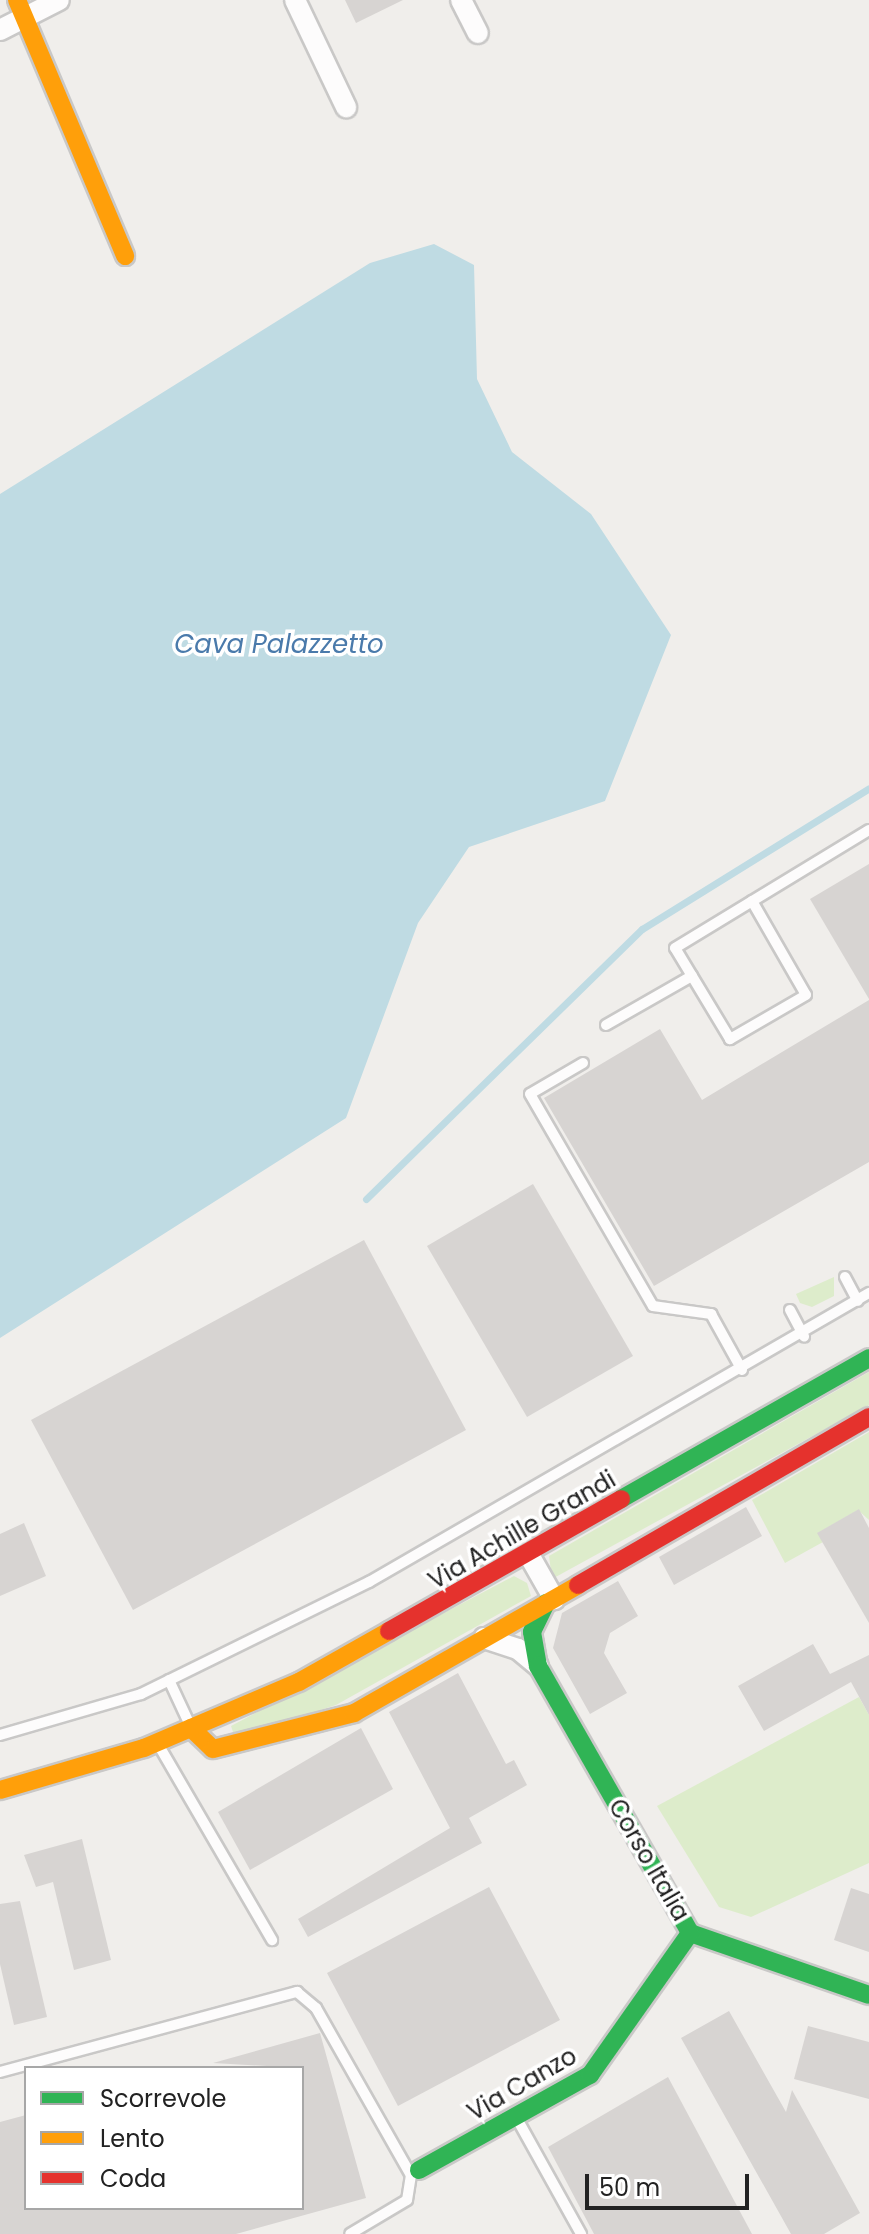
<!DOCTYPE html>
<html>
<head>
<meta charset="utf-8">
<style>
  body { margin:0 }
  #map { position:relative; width:869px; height:2234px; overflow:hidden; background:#f0eeeb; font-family:Poppins,sans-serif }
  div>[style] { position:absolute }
  .grass>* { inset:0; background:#ddeccb }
  .water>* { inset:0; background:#bfdbe3 }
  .stream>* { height:7px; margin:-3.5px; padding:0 3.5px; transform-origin:3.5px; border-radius:3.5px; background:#bfdbe3 }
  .building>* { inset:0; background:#d7d4d2 }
  .roads { filter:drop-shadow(2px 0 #c9c8c7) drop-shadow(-2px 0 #c9c8c7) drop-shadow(0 2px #c9c8c7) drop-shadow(0 -2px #c9c8c7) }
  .lane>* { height:10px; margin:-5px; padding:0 5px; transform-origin:5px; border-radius:5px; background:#fdfcfc }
  .street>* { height:20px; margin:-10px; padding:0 10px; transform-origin:10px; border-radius:10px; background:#fdfcfc }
  .fast>* { height:18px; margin:-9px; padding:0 9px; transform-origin:9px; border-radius:9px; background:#30b455 }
  .slow>* { height:18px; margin:-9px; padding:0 9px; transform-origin:9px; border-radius:9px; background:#ff9f0a }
  .jam>* { height:18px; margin:-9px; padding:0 9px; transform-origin:9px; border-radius:9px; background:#e5322d }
  span { translate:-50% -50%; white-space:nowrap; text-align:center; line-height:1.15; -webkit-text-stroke:7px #fff; paint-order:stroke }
  .street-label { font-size:24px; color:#222 }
  .water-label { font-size:26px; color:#4a7aab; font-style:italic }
  .legend { position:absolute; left:24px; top:2066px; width:280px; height:144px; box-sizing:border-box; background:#fff; border:2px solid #a7a7a7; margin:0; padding:10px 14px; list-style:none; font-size:24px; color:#222 }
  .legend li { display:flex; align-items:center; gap:16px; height:40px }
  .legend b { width:40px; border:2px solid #a7a7a7 }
  .scale { position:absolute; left:585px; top:2174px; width:164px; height:36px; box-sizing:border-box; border:4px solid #222; border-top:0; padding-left:10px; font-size:24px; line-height:28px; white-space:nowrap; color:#222; -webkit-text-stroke:6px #fff; paint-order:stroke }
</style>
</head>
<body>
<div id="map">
  <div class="grass">
    <div style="clip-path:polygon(834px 1277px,834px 1296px,812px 1307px,800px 1303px,796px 1294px)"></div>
    <div style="clip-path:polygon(869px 1372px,869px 1405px,552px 1579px,549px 1556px)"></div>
    <div style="clip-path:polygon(869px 1432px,869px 1520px,858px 1510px,818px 1533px,823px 1542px,785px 1563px,752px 1500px)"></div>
    <div style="clip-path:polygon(514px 1576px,527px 1583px,531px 1596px,336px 1705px,235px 1738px,231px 1726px)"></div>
    <div style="clip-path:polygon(859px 1697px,869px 1715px,869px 1863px,751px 1917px,719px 1907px,657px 1806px)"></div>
  </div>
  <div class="water">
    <div style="clip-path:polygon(434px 244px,474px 265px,477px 379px,512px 452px,591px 514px,671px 635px,605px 801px,469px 847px,418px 923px,346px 1118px,0 1338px,0 494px,370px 263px)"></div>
  </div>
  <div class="stream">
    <div style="left:366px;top:1199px;width:386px;rotate:-44.4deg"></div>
    <div style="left:642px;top:929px;width:267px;rotate:-31.8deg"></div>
  </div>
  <div class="building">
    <div style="clip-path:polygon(345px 0,403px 0,356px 23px)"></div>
    <div style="clip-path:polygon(869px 864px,869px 999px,810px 899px)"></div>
    <div style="clip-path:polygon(869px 1000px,869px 1162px,654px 1286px,544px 1098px,660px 1029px,702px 1100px)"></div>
    <div style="clip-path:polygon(533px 1184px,633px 1356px,527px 1417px,427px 1246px)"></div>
    <div style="clip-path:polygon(364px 1240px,466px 1430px,133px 1610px,31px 1420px)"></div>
    <div style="clip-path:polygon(746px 1507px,762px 1536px,674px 1585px,659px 1557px)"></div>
    <div style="clip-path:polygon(859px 1509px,869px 1528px,869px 1623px,817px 1533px)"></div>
    <div style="clip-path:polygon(24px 1523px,46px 1576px,0 1596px,0 1534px)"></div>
    <div style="clip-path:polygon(618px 1581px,638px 1616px,610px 1633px,604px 1653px,627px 1693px,590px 1714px,553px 1648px,562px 1613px)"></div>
    <div style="clip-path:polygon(813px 1644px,830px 1674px,869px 1655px,869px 1715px,851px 1682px,764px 1731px,738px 1686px)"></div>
    <div style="clip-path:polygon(458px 1673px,506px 1764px,514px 1760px,527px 1785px,469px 1818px,482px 1843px,308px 1937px,298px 1919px,450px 1828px,389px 1712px)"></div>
    <div style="clip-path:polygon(361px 1728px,393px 1789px,250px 1870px,218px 1812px)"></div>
    <div style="clip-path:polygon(82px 1839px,111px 1960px,74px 1970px,53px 1882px,36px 1887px,24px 1855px)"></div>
    <div style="clip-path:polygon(489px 1887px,560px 2020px,398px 2106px,327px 1973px)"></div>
    <div style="clip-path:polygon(851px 1888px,869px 1894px,869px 1952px,834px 1940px)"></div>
    <div style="clip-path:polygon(20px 1901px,47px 2017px,14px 2025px,0 1964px,0 1904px)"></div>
    <div style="clip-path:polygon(729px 2011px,786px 2112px,792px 2090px,860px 2213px,824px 2234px,791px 2234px,681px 2038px)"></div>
    <div style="clip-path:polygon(808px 2026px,869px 2042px,869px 2099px,794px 2079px)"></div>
    <div style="clip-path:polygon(320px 2033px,366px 2198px,236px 2234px,0 2234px,0 2122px,26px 2115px,26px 2208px,302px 2208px,302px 2068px,213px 2063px)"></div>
    <div style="clip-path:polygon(668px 2077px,752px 2234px,594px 2234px,548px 2147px)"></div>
  </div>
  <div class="roads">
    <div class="lane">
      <div style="left:752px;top:901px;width:108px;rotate:60.1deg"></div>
      <div style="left:806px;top:995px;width:88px;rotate:149.9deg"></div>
      <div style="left:730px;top:1039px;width:106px;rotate:-121.1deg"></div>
      <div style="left:675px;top:948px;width:227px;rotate:-31.3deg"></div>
      <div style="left:606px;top:1025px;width:99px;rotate:-29.7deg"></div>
      <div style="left:583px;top:1063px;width:61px;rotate:149.7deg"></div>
      <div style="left:530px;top:1094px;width:245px;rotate:59.9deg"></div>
      <div style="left:653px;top:1306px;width:59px;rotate:7.9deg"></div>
      <div style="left:711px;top:1314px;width:64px;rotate:61deg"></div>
      <div style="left:845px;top:1277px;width:27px;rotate:62deg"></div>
      <div style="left:790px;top:1310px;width:30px;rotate:62deg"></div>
      <div style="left:169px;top:1680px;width:50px;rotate:65deg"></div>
      <div style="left:0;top:1735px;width:147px;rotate:-16.2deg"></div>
      <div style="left:141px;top:1694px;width:254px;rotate:-26.2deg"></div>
      <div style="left:369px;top:1582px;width:578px;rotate:-30.03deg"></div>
      <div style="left:158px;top:1744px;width:227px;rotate:59.8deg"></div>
      <div style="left:0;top:2072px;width:308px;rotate:-15.1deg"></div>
      <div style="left:297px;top:1992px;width:25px;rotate:40deg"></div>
      <div style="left:316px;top:2008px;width:192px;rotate:60.4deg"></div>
      <div style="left:411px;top:2175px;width:25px;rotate:99deg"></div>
      <div style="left:407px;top:2200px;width:66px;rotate:149.2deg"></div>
      <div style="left:516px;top:2117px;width:134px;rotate:60.9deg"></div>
    </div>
    <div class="street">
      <div style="left:295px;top:0;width:119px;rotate:64.5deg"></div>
      <div style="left:461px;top:0;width:37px;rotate:63deg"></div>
      <div style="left:0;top:30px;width:66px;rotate:-27deg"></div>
      <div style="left:529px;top:1555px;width:51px;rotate:60.4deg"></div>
      <div style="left:484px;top:1638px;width:36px;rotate:18deg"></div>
      <div style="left:518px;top:1649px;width:26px;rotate:40deg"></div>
    </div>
    <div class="fast">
      <div style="left:621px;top:1499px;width:285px;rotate:-29.6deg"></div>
      <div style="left:546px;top:1603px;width:32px;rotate:116deg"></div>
      <div style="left:532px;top:1632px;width:35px;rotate:80deg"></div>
      <div style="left:538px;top:1666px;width:307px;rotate:60.3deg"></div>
      <div style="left:690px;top:1933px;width:189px;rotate:19.1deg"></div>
      <div style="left:419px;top:2170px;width:196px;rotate:-29.1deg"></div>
      <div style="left:590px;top:2075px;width:174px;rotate:-54.8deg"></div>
    </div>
    <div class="slow">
      <div style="left:17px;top:0;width:278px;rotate:67.1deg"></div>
      <div style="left:191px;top:1728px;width:30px;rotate:44deg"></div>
      <div style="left:213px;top:1749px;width:146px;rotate:-14.3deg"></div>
      <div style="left:354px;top:1713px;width:258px;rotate:-29.7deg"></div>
      <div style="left:0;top:1790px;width:150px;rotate:-16.3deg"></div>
      <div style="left:144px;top:1748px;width:168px;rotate:-23.1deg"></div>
      <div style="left:299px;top:1682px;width:103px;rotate:-29.5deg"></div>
    </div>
    <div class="jam">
      <div style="left:578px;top:1585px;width:336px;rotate:-30deg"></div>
      <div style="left:389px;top:1631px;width:267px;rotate:-29.6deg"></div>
    </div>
  </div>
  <div class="street-label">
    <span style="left:522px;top:1530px;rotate:-30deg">Via Achille Grandi</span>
    <span style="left:649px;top:1860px;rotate:60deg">Corso Italia</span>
    <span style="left:522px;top:2084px;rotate:-30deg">Via Canzo</span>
  </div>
  <div class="water-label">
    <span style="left:279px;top:645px">Cava Palazzetto</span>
  </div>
  <ul class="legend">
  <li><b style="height:10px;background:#30b455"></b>Scorrevole</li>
  <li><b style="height:10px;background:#ff9f0a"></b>Lento</li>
  <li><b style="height:10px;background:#e5322d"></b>Coda</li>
  </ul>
  <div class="scale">50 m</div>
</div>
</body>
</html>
